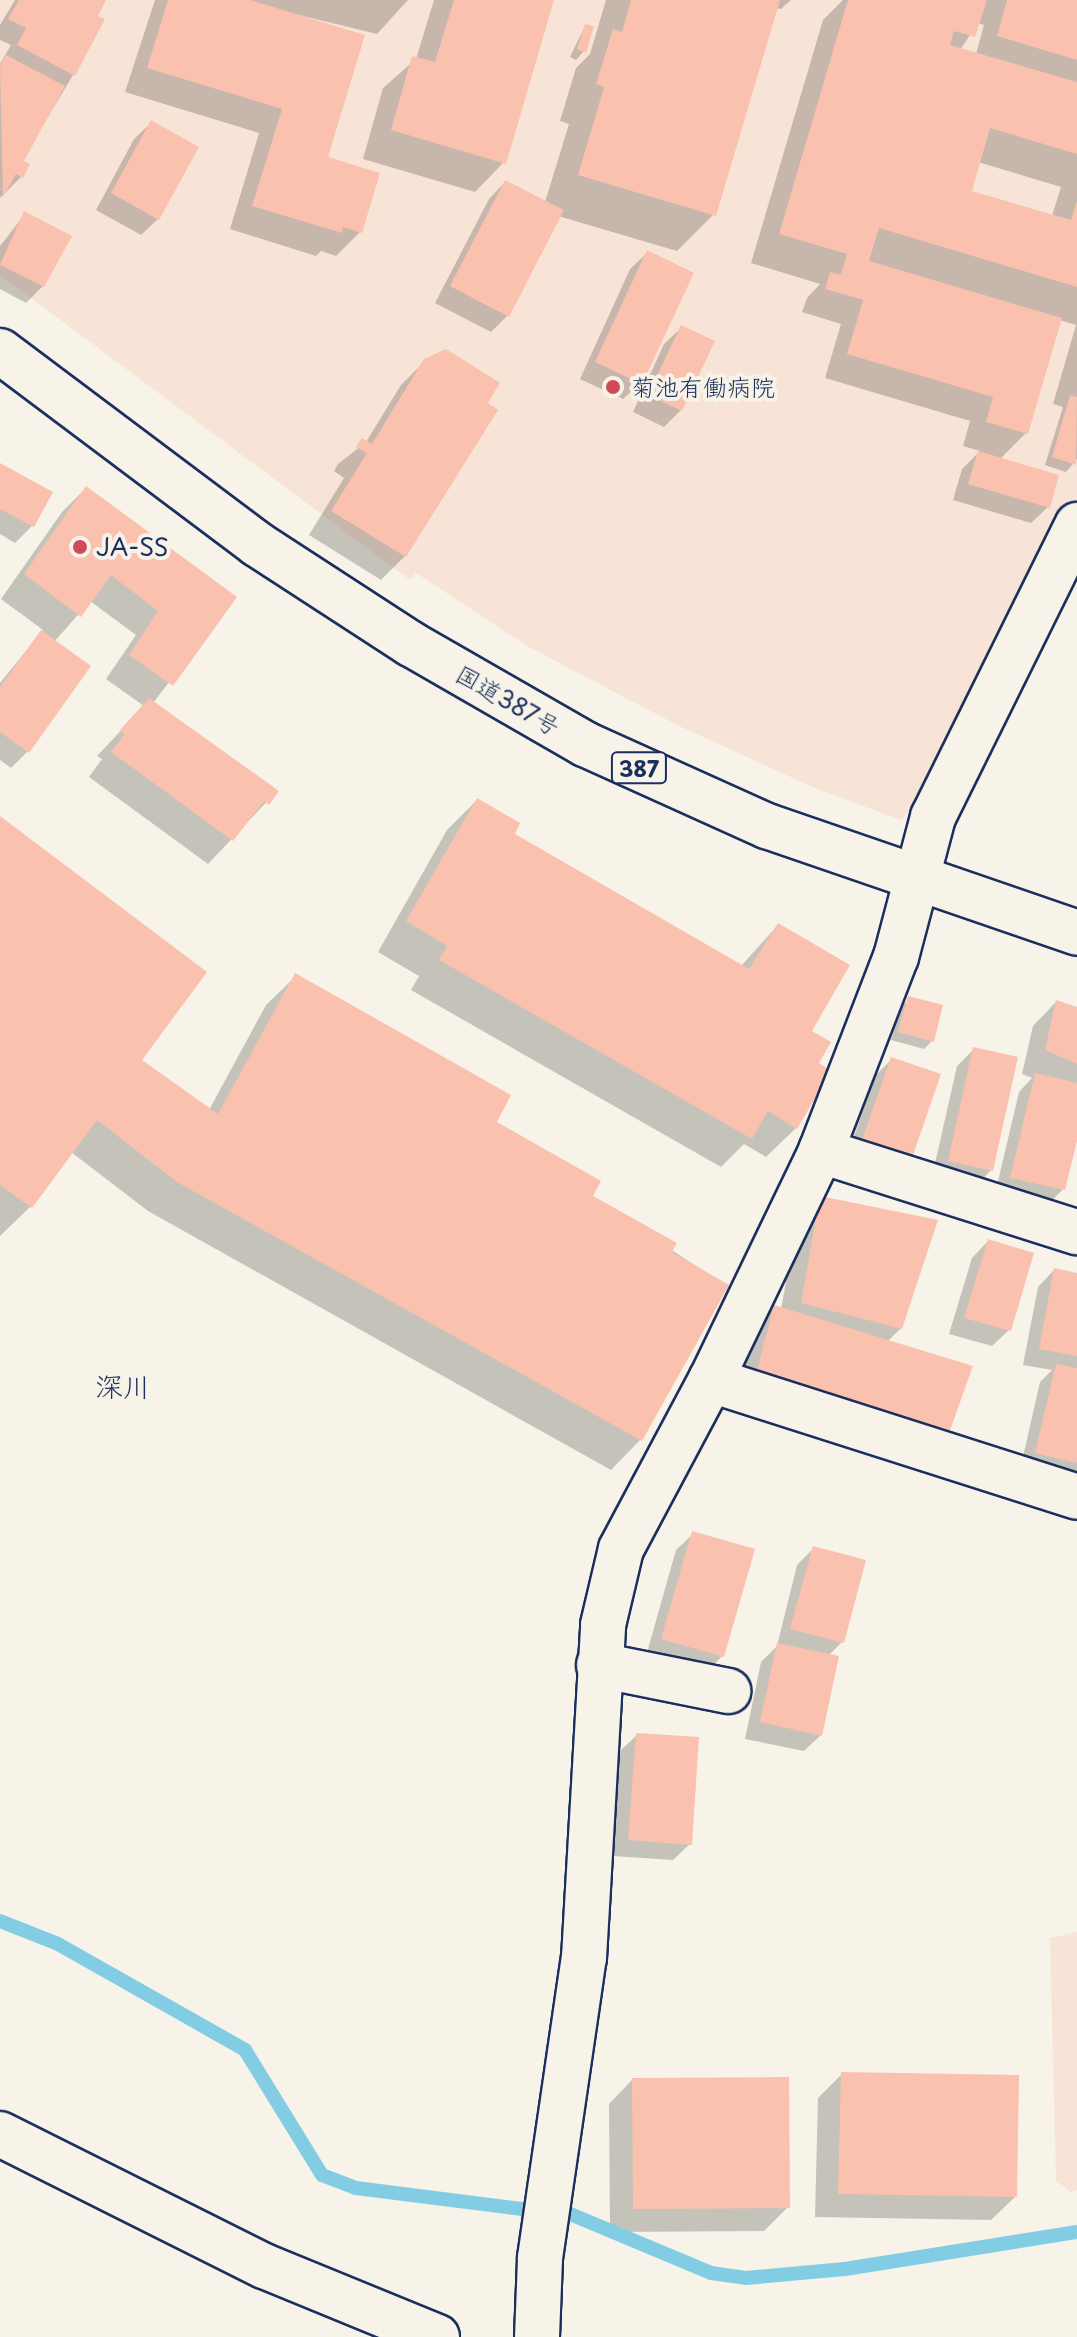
<!DOCTYPE html>
<html>
<head>
<meta charset="utf-8">
<style>
  body { margin:0 }
  #map { position:relative; width:1077px; height:2337px; overflow:hidden; background:#f7f3e8; font-family:"Playpen Sans","Klee One",sans-serif }
  div>[style] { position:absolute }
  .built>* { inset:0; background:#f8e4d7 }
  .shadow>* { inset:0; background:#0003 }
  .stream>* { height:14px; margin:-7px; padding:0 7px; transform-origin:7px; border-radius:7px; background:#83cde4 }
  .building>* { inset:0; background:#fac1af }
  .roads { filter:drop-shadow(2px 0 #1b2f5e) drop-shadow(-2px 0 #1b2f5e) drop-shadow(0 2px #1b2f5e) drop-shadow(0 -2px #1b2f5e) }
  .minor>* { height:44px; margin:-22px; padding:0 22px; transform-origin:22px; border-radius:22px; background:#f7f3e8 }
  .highway>* { height:44px; margin:-22px; padding:0 22px; transform-origin:22px; border-radius:22px; background:#f7f3e8 }
  .dots>* { width:22px; height:22px; translate:-50% -50%; box-sizing:border-box; border:4px solid #f7f3e8; border-radius:50% }
  span { translate:-50% -50%; white-space:nowrap; text-align:center; line-height:1.15; -webkit-text-stroke:8px #f7f3e8; paint-order:stroke }
  .shield-label span { padding:2px 6px; background:#f7f3e8; border:2px solid; border-radius:6px; -webkit-text-stroke-width:0 }
  .shield-label { font-size:22px; color:#1b2f5e; font-weight:700 }
  .poi-label { font-size:24px; color:#1b2f5e }
  .left { translate:0 -50%; text-align:left }
  .street-label { font-size:24px; color:#1b2f5e }
  .quarter-label { font-size:28px; color:#1b2f5e }
</style>
</head>
<body>
<div id="map">
  <div class="built">
    <div style="clip-path:polygon(0 0,1077px 0,1077px 498px,916px 804px,901px 820px,817px 789px,679px 726px,527px 646px,416px 573px,410px 580px,0 275px)"></div>
    <div style="clip-path:polygon(1077px 1932px,1077px 2190px,1071px 2192px,1056px 2181px,1050px 1938px)"></div>
  </div>
  <div class="shadow">
    <div style="clip-path:polygon(15px 0,104px 0,73px 75px,21px 162px,21px 177px,0 198px,0 64px,11px 45px,0 40px,0 25px)"></div>
    <div style="clip-path:polygon(155px 0,408px 0,377px 34px,266px 7px,360px 232px,336px 256px,321px 251px,316px 256px,230px 229px,259px 133px,125px 92px)"></div>
    <div style="clip-path:polygon(434px 0,552px 0,504px 162px,475px 192px,363px 159px,383px 88px,416px 59px)"></div>
    <div style="clip-path:polygon(606px 0,791px 0,781px 9px,775px 8px,714px 214px,677px 251px,558px 216px,507px 316px,491px 332px,435px 303px,489px 199px,505px 182px,545px 202px,569px 124px,560px 121px,576px 68px,590px 54px)"></div>
    <div style="clip-path:polygon(evenodd,843px 0,1077px 0,1077px 459px,1066px 472px,1045px 465px,1063px 407px,1053px 404px,1076px 325px,1059px 320px,1026px 433px,1000px 459px,1048px 507px,1031px 523px,953px 500px,962px 469px,980px 451px,963px 446px,970px 421px,825px 378px,841px 324px,802px 312px,807px 298px,820px 284px,751px 263px,823px 20px,843px 0,978px 23px,984px 25px,976px 54px,960px 50px,978px 23px,843px 0,978px 162px,1061px 187px,1052px 216px,969px 192px,978px 162px)"></div>
    <div style="clip-path:polygon(585px 26px,584px 51px,576px 60px,570px 57px)"></div>
    <div style="clip-path:polygon(151px 123px,158px 219px,141px 235px,96px 210px,134px 139px)"></div>
    <div style="clip-path:polygon(25px 214px,43px 286px,26px 303px,0 289px,0 246px)"></div>
    <div style="clip-path:polygon(647px 253px,640px 383px,623px 399px,580px 379px,630px 269px)"></div>
    <div style="clip-path:polygon(681px 328px,681px 410px,664px 427px,633px 412px,664px 344px)"></div>
    <div style="clip-path:polygon(426px 360px,405px 556px,381px 580px,309px 535px,344px 478px,334px 471px,338px 464px,366px 442px,401px 385px)"></div>
    <div style="clip-path:polygon(0 466px,50px 493px,32px 526px,15px 543px,0 534px)"></div>
    <div style="clip-path:polygon(86px 488px,234px 598px,153px 703px,276px 792px,208px 864px,89px 777px,102px 759px,97px 756px,144px 706px,106px 679px,136px 635px,90px 601px,54px 642px,28px 751px,11px 768px,0 760px,0 683px,43px 630px,1px 599px,62px 512px)"></div>
    <div style="clip-path:polygon(477px 800px,512px 835px,741px 966px,778px 925px,817px 1063px,796px 1128px,766px 1157px,744px 1144px,721px 1167px,411px 990px,419px 976px,378px 952px,447px 830px)"></div>
    <div style="clip-path:polygon(0 818px,139px 1061px,209px 1110px,266px 1005px,296px 976px,590px 1197px,727px 1286px,640px 1440px,611px 1470px,148px 1211px,71px 1152px,30px 1207px,0 1236px)"></div>
    <div style="clip-path:polygon(909px 999px,932px 1041px,924px 1049px,891px 1040px,901px 1007px)"></div>
    <div style="clip-path:polygon(1056px 1002px,1077px 1009px,1077px 1132px,1063px 1189px,1047px 1206px,995px 1194px,1019px 1092px,1032px 1078px,1022px 1074px,1033px 1026px)"></div>
    <div style="clip-path:polygon(974px 1049px,991px 1170px,975px 1187px,932px 1177px,957px 1066px)"></div>
    <div style="clip-path:polygon(892px 1059px,893px 1173px,847px 1157px,875px 1076px)"></div>
    <div style="clip-path:polygon(821px 1198px,901px 1328px,887px 1342px,734px 1398px,751px 1331px,775px 1307px,781px 1309px,797px 1222px)"></div>
    <div style="clip-path:polygon(988px 1241px,1009px 1330px,992px 1346px,949px 1334px,972px 1258px)"></div>
    <div style="clip-path:polygon(1054px 1270px,1077px 1275px,1077px 1482px,1020px 1470px,1040px 1382px,1052px 1370px,1023px 1365px,1038px 1287px)"></div>
    <div style="clip-path:polygon(693px 1534px,722px 1656px,706px 1673px,646px 1656px,676px 1550px)"></div>
    <div style="clip-path:polygon(814px 1548px,842px 1642px,828px 1656px,821px 1735px,804px 1751px,745px 1739px,761px 1662px,777px 1646px,797px 1565px)"></div>
    <div style="clip-path:polygon(637px 1735px,690px 1844px,673px 1860px,613px 1856px,620px 1751px)"></div>
    <div style="clip-path:polygon(842px 2074px,1015px 2197px,991px 2220px,815px 2217px,818px 2098px)"></div>
    <div style="clip-path:polygon(632px 2080px,788px 2207px,764px 2231px,610px 2232px,609px 2104px)"></div>
  </div>
  <div class="stream">
    <div style="left:0;top:1921px;width:62px;rotate:21.6deg"></div>
    <div style="left:58px;top:1944px;width:215px;rotate:29.5deg"></div>
    <div style="left:245px;top:2050px;width:147px;rotate:58.4deg"></div>
    <div style="left:322px;top:2175px;width:36px;rotate:21deg"></div>
    <div style="left:356px;top:2188px;width:174px;rotate:7.2deg"></div>
    <div style="left:563px;top:2211px;width:160px;rotate:22.7deg"></div>
    <div style="left:711px;top:2273px;width:35px;rotate:8deg"></div>
    <div style="left:746px;top:2278px;width:99px;rotate:-5.2deg"></div>
    <div style="left:845px;top:2269px;width:235px;rotate:-9.1deg"></div>
  </div>
  <div class="building">
    <div style="clip-path:polygon(19px 0,106px 0,98px 16px,105px 19px,75px 76px,17px 45px,26px 28px,8px 19px)"></div>
    <div style="clip-path:polygon(168px 0,250px 0,365px 35px,328px 157px,380px 173px,362px 233px,343px 227px,342px 233px,252px 206px,282px 109px,147px 68px)"></div>
    <div style="clip-path:polygon(454px 0,554px 0,506px 164px,391px 130px,412px 56px,435px 62px)"></div>
    <div style="clip-path:polygon(631px 0,780px 0,716px 216px,578px 175px,604px 87px,596px 84px,613px 29px,622px 32px)"></div>
    <div style="clip-path:polygon(848px 0,987px 0,975px 37px,954px 31px,950px 45px,1077px 82px,1077px 154px,990px 128px,972px 191px,1071px 220px,1077px 201px,1077px 287px,879px 228px,869px 261px,1062px 318px,1028px 434px,986px 422px,993px 397px,847px 354px,863px 300px,825px 289px,830px 272px,841px 275px,847px 254px,779px 234px)"></div>
    <div style="clip-path:polygon(1007px 0,1077px 0,1077px 60px,997px 36px)"></div>
    <div style="clip-path:polygon(585px 24px,594px 26px,586px 53px,577px 49px)"></div>
    <div style="clip-path:polygon(6px 55px,65px 86px,24px 161px,30px 164px,23px 178px,16px 174px,3px 197px,0 66px)"></div>
    <div style="clip-path:polygon(151px 120px,199px 147px,159px 220px,111px 193px)"></div>
    <div style="clip-path:polygon(505px 180px,564px 210px,509px 317px,450px 286px)"></div>
    <div style="clip-path:polygon(24px 211px,72px 236px,44px 287px,0 265px)"></div>
    <div style="clip-path:polygon(647px 250px,694px 273px,642px 384px,595px 362px)"></div>
    <div style="clip-path:polygon(681px 325px,715px 341px,682px 411px,648px 395px)"></div>
    <div style="clip-path:polygon(446px 349px,500px 383px,488px 403px,498px 410px,406px 557px,331px 511px,367px 453px,356px 447px,362px 438px,372px 444px,424px 359px)"></div>
    <div style="clip-path:polygon(1070px 395px,1077px 397px,1076px 465px,1052px 457px)"></div>
    <div style="clip-path:polygon(978px 451px,1059px 475px,1050px 508px,968px 484px)"></div>
    <div style="clip-path:polygon(0 463px,53px 492px,34px 527px,0 509px)"></div>
    <div style="clip-path:polygon(86px 486px,237px 597px,173px 686px,129px 655px,158px 611px,111px 575px,81px 617px,24px 574px)"></div>
    <div style="clip-path:polygon(41px 630px,91px 666px,29px 753px,0 732px,0 687px)"></div>
    <div style="clip-path:polygon(149px 698px,279px 791px,269px 805px,264px 801px,233px 841px,111px 752px,125px 734px,119px 731px)"></div>
    <div style="clip-path:polygon(477px 798px,520px 823px,515px 834px,749px 969px,778px 923px,850px 965px,812px 1031px,831px 1042px,819px 1063px,831px 1071px,797px 1129px,768px 1111px,752px 1139px,439px 960px,447px 946px,406px 921px)"></div>
    <div style="clip-path:polygon(0 816px,207px 972px,142px 1060px,218px 1114px,295px 973px,511px 1095px,497px 1122px,601px 1181px,593px 1196px,677px 1243px,672px 1252px,729px 1285px,642px 1441px,177px 1182px,97px 1120px,32px 1208px,0 1185px)"></div>
    <div style="clip-path:polygon(908px 996px,943px 1005px,934px 1042px,898px 1032px)"></div>
    <div style="clip-path:polygon(1056px 1000px,1077px 1007px,1077px 1064px,1045px 1050px)"></div>
    <div style="clip-path:polygon(973px 1047px,1018px 1057px,993px 1171px,948px 1161px)"></div>
    <div style="clip-path:polygon(891px 1057px,941px 1074px,912px 1158px,862px 1140px)"></div>
    <div style="clip-path:polygon(1035px 1073px,1077px 1083px,1077px 1141px,1065px 1190px,1010px 1178px)"></div>
    <div style="clip-path:polygon(820px 1196px,938px 1220px,902px 1329px,801px 1303px)"></div>
    <div style="clip-path:polygon(988px 1239px,1034px 1253px,1011px 1331px,964px 1318px)"></div>
    <div style="clip-path:polygon(1054px 1268px,1077px 1273px,1077px 1356px,1039px 1349px)"></div>
    <div style="clip-path:polygon(774px 1305px,973px 1366px,949px 1433px,756px 1374px)"></div>
    <div style="clip-path:polygon(1056px 1364px,1077px 1368px,1077px 1463px,1035px 1453px)"></div>
    <div style="clip-path:polygon(692px 1531px,755px 1549px,724px 1657px,661px 1639px)"></div>
    <div style="clip-path:polygon(813px 1546px,866px 1560px,844px 1643px,790px 1629px)"></div>
    <div style="clip-path:polygon(777px 1643px,839px 1656px,822px 1736px,760px 1722px)"></div>
    <div style="clip-path:polygon(636px 1733px,699px 1737px,692px 1845px,628px 1840px)"></div>
    <div style="clip-path:polygon(841px 2072px,1019px 2075px,1017px 2197px,838px 2194px)"></div>
    <div style="clip-path:polygon(789px 2077px,790px 2208px,633px 2209px,632px 2078px)"></div>
  </div>
  <div class="roads">
    <div class="minor">
      <div style="left:821px;top:1151px;width:269px;rotate:17.6deg"></div>
      <div style="left:711px;top:1380px;width:384px;rotate:17.7deg"></div>
      <div style="left:599px;top:1665px;width:132px;rotate:11.4deg"></div>
      <div style="left:0;top:2134px;width:295px;rotate:26.6deg"></div>
      <div style="left:264px;top:2266px;width:187px;rotate:22.3deg"></div>
      <div style="left:537px;top:2337px;width:79px;rotate:-87.8deg"></div>
      <div style="left:540px;top:2258px;width:303px;rotate:-81.7deg"></div>
      <div style="left:584px;top:1958px;width:334px;rotate:-86.7deg"></div>
      <div style="left:603px;top:1625px;width:78px;rotate:-76.7deg"></div>
      <div style="left:621px;top:1549px;width:191px;rotate:-62deg"></div>
      <div style="left:711px;top:1380px;width:254px;rotate:-64.3deg"></div>
      <div style="left:821px;top:1151px;width:208px;rotate:-68.9deg"></div>
      <div style="left:896px;top:957px;width:145px;rotate:-75.2deg"></div>
      <div style="left:933px;top:817px;width:326px;rotate:-63.7deg"></div>
    </div>
    <div class="highway">
      <div style="left:0;top:351px;width:321px;rotate:36.9deg"></div>
      <div style="left:257px;top:544px;width:184px;rotate:33deg"></div>
      <div style="left:411px;top:644px;width:201px;rotate:29.9deg"></div>
      <div style="left:585px;top:744px;width:200px;rotate:24.3deg"></div>
      <div style="left:767px;top:826px;width:328px;rotate:19deg"></div>
    </div>
  </div>
  <div class="dots">
    <div style="left:613px;top:387px;background:#d1495b"></div>
    <div style="left:80px;top:547px;background:#d1495b"></div>
  </div>
  <div class="shield-label">
    <span style="left:639px;top:768px">387</span>
  </div>
  <div class="poi-label">
    <span class="left" style="left:631px;top:387px">菊池有働病院</span>
    <span class="left" style="left:96px;top:547px">JA-SS</span>
  </div>
  <div class="street-label">
    <span style="left:508px;top:700px;rotate:30deg">国道387号</span>
  </div>
  <div class="quarter-label">
    <span style="left:123px;top:1386px">深川</span>
  </div>
</div>
</body>
</html>
